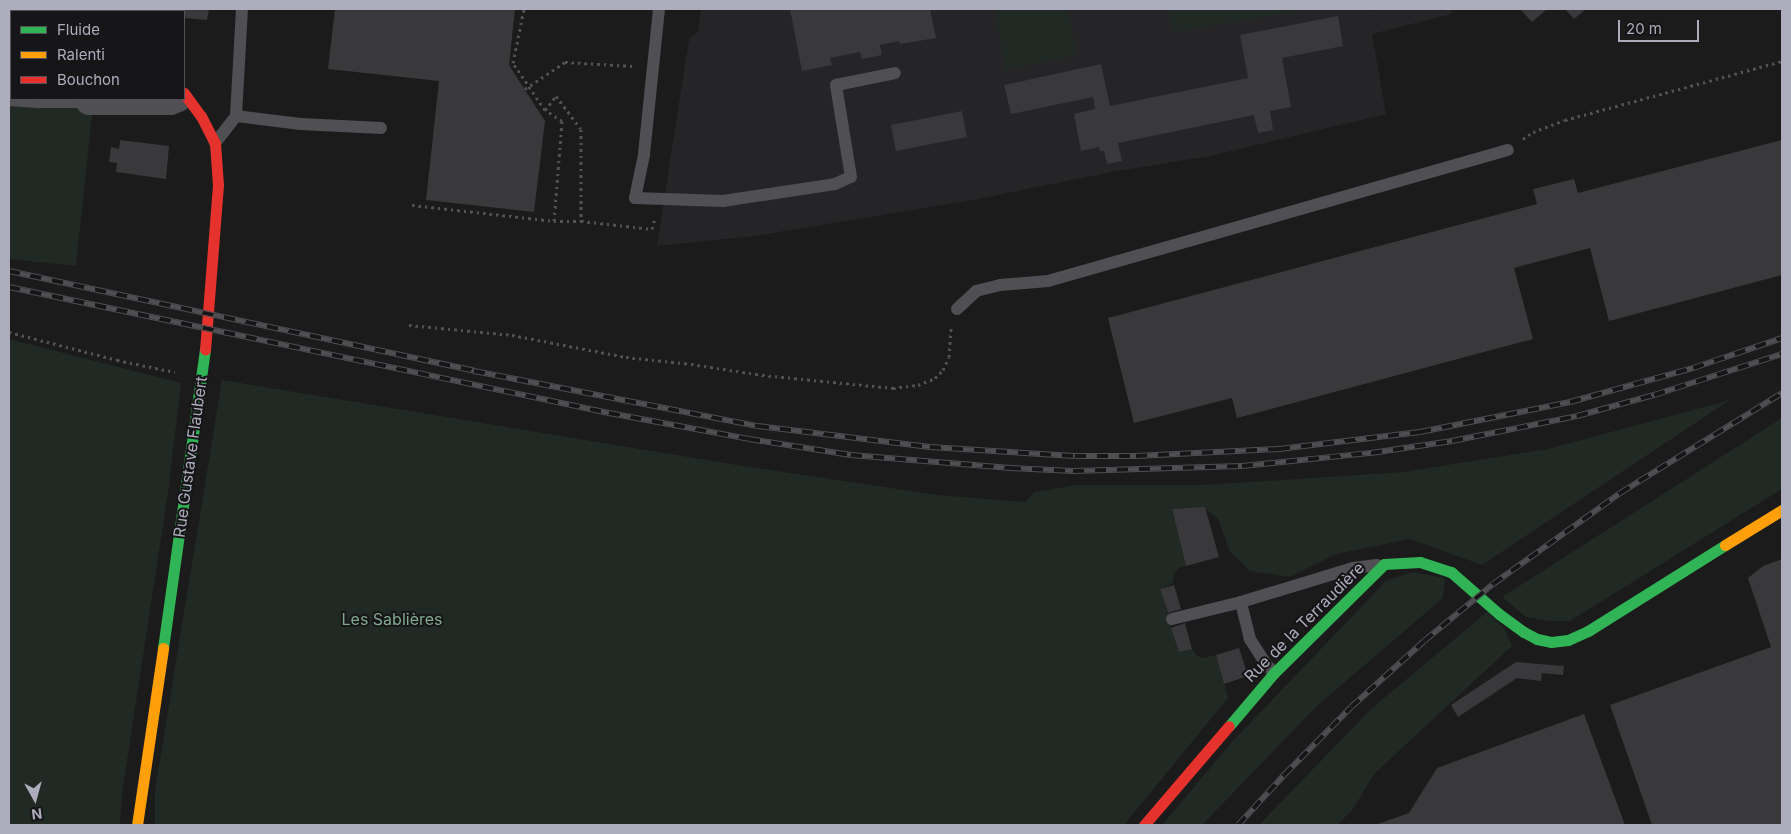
<!DOCTYPE html>
<html>
<head>
<meta charset="utf-8">
<style>
  body { margin:0 }
  #map { position:relative; width:1791px; height:834px; overflow:hidden; background:#1b1b1b; font-family:Inter,sans-serif }
  div>[style] { position:absolute }
  .built>* { inset:0; background:#252527 }
  .green>* { inset:0; background:#202924 }
  .building>* { inset:0; background:#39383a }
  .path>* { height:3px; margin-top:-1.5px; transform-origin:0; background:repeating-linear-gradient(90deg,#515156 0 2.5px,transparent 0 6.5px) }
  .lane>* { height:12px; margin:-6px; padding:0 6px; transform-origin:6px; border-radius:6px; background:#504f54 }
  .street>* { height:25px; margin:-12.5px; padding:0 12.5px; transform-origin:12.5px; border-radius:12.5px; background:#504f54 }
  .fast>* { height:11px; margin:-5.5px; padding:0 5.5px; transform-origin:5.5px; border-radius:5.5px; background:#30b455 }
  .slow>* { height:11px; margin:-5.5px; padding:0 5.5px; transform-origin:5.5px; border-radius:5.5px; background:#ff9f0a }
  .jam>* { height:11px; margin:-5.5px; padding:0 5.5px; transform-origin:5.5px; border-radius:5.5px; background:#e5322d }
  .rail>* { height:5.5px; margin-top:-2.75px; transform-origin:0; background:repeating-linear-gradient(90deg,#161517 0 11px,#4f4f53 0 22px); box-sizing:border-box; border-block:1px solid #4f4f53 }
  span { translate:-50% -50%; white-space:nowrap; text-align:center; line-height:1.15; -webkit-text-stroke:4px #161517; paint-order:stroke }
  .street-label { font-size:16px; color:#acacbc }
  .park-label { font-size:16px; color:#82a891 }
  .frame { position:absolute; inset:0; border:10px solid #acacbc; pointer-events:none }
  .legend { position:absolute; left:10px; top:10px; width:175px; height:90px; box-sizing:border-box; background:#161517; border:1px solid #525159; margin:0; padding:6px 9px; list-style:none; font-size:15px; color:#acacbc }
  .legend li { display:flex; align-items:center; gap:10px; height:25px }
  .legend b { width:25px; border:1px solid #525159 }
  .north { position:absolute; left:10px; top:774px; width:50px; height:50px; -webkit-text-stroke:4px #161517; paint-order:stroke; rotate:173deg; font-size:14px; font-weight:700; line-height:20px; text-align:center; color:#acacbc }
  .north::after { content:''; display:block; margin:auto; width:18px; height:22px; background:#acacbc; clip-path:polygon(50% 0,100% 100%,50% 72%,0 100%) }
  .scale { position:absolute; left:1618px; top:20px; width:81px; height:22px; box-sizing:border-box; border:2px solid #acacbc; border-top:0; padding-left:6px; font-size:15px; line-height:18px; white-space:nowrap; color:#acacbc; -webkit-text-stroke:4px #161517; paint-order:stroke }
</style>
</head>
<body>
<div id="map">
  <div class="built">
    <div style="clip-path:polygon(701px 9px,1370px 9px,1371px 11px,1381px 9px,1451px 9px,1452px 14px,1372px 34px,1386px 114px,1210px 156px,1117px 171px,978px 199px,754px 236px,657px 246px,689px 39px,698px 31px)"></div>
  </div>
  <div class="green">
    <div style="clip-path:polygon(9px 9px,92px 9px,92px 11px,11px 11px,11px 99px,89px 99px,92px 115px,76px 266px,9px 259px)"></div>
    <div style="clip-path:polygon(995px 9px,1068px 9px,1077px 55px,1005px 70px)"></div>
    <div style="clip-path:polygon(1168px 9px,1312px 9px,1173px 32px)"></div>
    <div style="clip-path:polygon(9px 339px,181px 383px,168px 493px,122px 794px,120px 825px,9px 825px)"></div>
    <div style="clip-path:polygon(222px 380px,737px 465px,938px 495px,1025px 502px,1035px 492px,1076px 485px,1204px 485px,1403px 472px,1548px 449px,1730px 400px,1482px 565px,1410px 539px,1336px 554px,1290px 577px,1250px 571px,1230px 552px,1218px 519px,1205px 508px,1172px 509px,1186px 566px,1179px 568px,1174px 573px,1173px 583px,1160px 589px,1179px 652px,1192px 649px,1196px 655px,1203px 658px,1216px 655px,1228px 698px,1124px 825px,155px 825px,155px 790px)"></div>
    <div style="clip-path:polygon(1782px 418px,1782px 489px,1570px 621px,1550px 621px,1526px 617px,1502px 597px)"></div>
    <div style="clip-path:polygon(1412px 572px,1445px 578px,1443px 598px,1319px 704px,1202px 825px,1162px 825px,1232px 742px,1386px 581px)"></div>
    <div style="clip-path:polygon(1487px 612px,1504px 628px,1512px 646px,1374px 774px,1353px 809px,1337px 825px,1259px 825px,1371px 709px)"></div>
  </div>
  <div class="building">
    <div style="clip-path:polygon(185px 9px,209px 9px,207px 20px,184px 18px)"></div>
    <div style="clip-path:polygon(335px 9px,515px 9px,509px 65px,545px 121px,534px 212px,426px 200px,439px 81px,328px 69px)"></div>
    <div style="clip-path:polygon(790px 9px,930px 9px,936px 38px,900px 44px,899px 41px,880px 45px,882px 55px,862px 59px,860px 52px,830px 58px,832px 65px,802px 71px)"></div>
    <div style="clip-path:polygon(1520px 9px,1547px 9px,1532px 22px)"></div>
    <div style="clip-path:polygon(1565px 9px,1586px 9px,1574px 19px)"></div>
    <div style="clip-path:polygon(1338px 16px,1343px 46px,1282px 58px,1291px 107px,1270px 111px,1273px 130px,1258px 133px,1254px 115px,1118px 143px,1122px 161px,1107px 164px,1104px 151px,1100px 151px,1099px 147px,1081px 151px,1074px 114px,1095px 109px,1093px 97px,1011px 114px,1004px 85px,1101px 64px,1110px 106px,1248px 78px,1240px 35px)"></div>
    <div style="clip-path:polygon(962px 111px,967px 137px,896px 151px,891px 125px)"></div>
    <div style="clip-path:polygon(120px 140px,169px 146px,166px 179px,116px 172px,117px 163px,109px 162px,111px 147px,119px 149px)"></div>
    <div style="clip-path:polygon(1782px 140px,1782px 275px,1609px 321px,1590px 248px,1514px 268px,1533px 339px,1237px 418px,1232px 398px,1134px 423px,1108px 318px,1537px 204px,1533px 189px,1574px 179px,1578px 193px)"></div>
    <div style="clip-path:polygon(1205px 507px,1219px 557px,1186px 566px,1172px 509px)"></div>
    <div style="clip-path:polygon(1782px 559px,1782px 825px,1652px 825px,1610px 705px,1771px 647px,1748px 578px,1763px 566px)"></div>
    <div style="clip-path:polygon(1174px 585px,1181px 609px,1168px 613px,1160px 589px)"></div>
    <div style="clip-path:polygon(1185px 623px,1192px 649px,1179px 652px,1171px 628px)"></div>
    <div style="clip-path:polygon(1239px 648px,1248px 676px,1224px 684px,1216px 655px)"></div>
    <div style="clip-path:polygon(1516px 662px,1564px 666px,1563px 675px,1542px 673px,1541px 681px,1517px 678px,1458px 717px,1451px 705px)"></div>
    <div style="clip-path:polygon(1584px 714px,1625px 825px,1375px 825px,1409px 813px,1437px 768px)"></div>
  </div>
  <div class="path">
    <div style="left:525px;top:89px;width:48px;rotate:-34deg"></div>
    <div style="left:565px;top:62px;width:68px;rotate:3.4deg"></div>
    <div style="left:545px;top:110px;width:18px;rotate:-52deg"></div>
    <div style="left:556px;top:96px;width:41px;rotate:52.9deg"></div>
    <div style="left:581px;top:129px;width:92px;rotate:90deg"></div>
    <div style="left:581px;top:221px;width:71px;rotate:6.4deg"></div>
    <div style="left:652px;top:229px;width:11px;rotate:-75deg"></div>
    <div style="left:1523px;top:139px;width:12px;rotate:-35deg"></div>
    <div style="left:1533px;top:132px;width:34px;rotate:-21deg"></div>
    <div style="left:1565px;top:120px;width:225px;rotate:-15.2deg"></div>
    <div style="left:412px;top:205px;width:143px;rotate:6.4deg"></div>
    <div style="left:554px;top:221px;width:100px;rotate:-85.4deg"></div>
    <div style="left:562px;top:121px;width:20px;rotate:-147deg"></div>
    <div style="left:545px;top:110px;width:57px;rotate:-124.2deg"></div>
    <div style="left:513px;top:63px;width:55px;rotate:-78.5deg"></div>
    <div style="left:554px;top:221px;width:27px"></div>
    <div style="left:409px;top:325px;width:103px;rotate:5.5deg"></div>
    <div style="left:512px;top:335px;width:116px;rotate:10.9deg"></div>
    <div style="left:626px;top:357px;width:65px;rotate:6.1deg"></div>
    <div style="left:691px;top:364px;width:72px;rotate:8.8deg"></div>
    <div style="left:762px;top:375px;width:132px;rotate:5.7deg"></div>
    <div style="left:893px;top:388px;width:25px;rotate:-7deg"></div>
    <div style="left:918px;top:385px;width:18px;rotate:-22deg"></div>
    <div style="left:935px;top:378px;width:11px;rotate:-45deg"></div>
    <div style="left:943px;top:370px;width:14px;rotate:-65deg"></div>
    <div style="left:949px;top:357px;width:29px;rotate:-86deg"></div>
    <div style="left:9px;top:332px;width:112px;rotate:14.5deg"></div>
    <div style="left:117px;top:360px;width:59px;rotate:11.7deg"></div>
  </div>
  <div class="lane">
    <div style="left:659px;top:9px;width:147px;rotate:95.9deg"></div>
    <div style="left:644px;top:155px;width:44px;rotate:101.8deg"></div>
    <div style="left:635px;top:198px;width:88px;rotate:2deg"></div>
    <div style="left:723px;top:201px;width:113px;rotate:-8.6deg"></div>
    <div style="left:835px;top:184px;width:17px;rotate:-24deg"></div>
    <div style="left:851px;top:177px;width:93px;rotate:-99.3deg"></div>
    <div style="left:836px;top:85px;width:60px;rotate:-11.5deg"></div>
    <div style="left:9px;top:100px;width:31px;rotate:4deg"></div>
    <div style="left:40px;top:102px;width:48px"></div>
    <div style="left:236px;top:116px;width:65px;rotate:7deg"></div>
    <div style="left:301px;top:124px;width:80px;rotate:2.9deg"></div>
    <div style="left:215px;top:143px;width:34px;rotate:-52deg"></div>
    <div style="left:236px;top:116px;width:107px;rotate:-86.8deg"></div>
    <div style="left:957px;top:309px;width:26px;rotate:-43deg"></div>
    <div style="left:976px;top:291px;width:25px;rotate:-14deg"></div>
    <div style="left:1000px;top:285px;width:48px;rotate:-4.8deg"></div>
    <div style="left:1048px;top:281px;width:478px;rotate:-15.9deg"></div>
    <div style="left:1172px;top:619px;width:71px;rotate:-13.8deg"></div>
    <div style="left:1274px;top:673px;width:12px;rotate:-132deg"></div>
    <div style="left:1266px;top:664px;width:30px;rotate:-123deg"></div>
    <div style="left:1250px;top:639px;width:38px;rotate:-104deg"></div>
    <div style="left:1241px;top:602px;width:117px;rotate:-16.9deg"></div>
    <div style="left:1353px;top:568px;width:24px;rotate:-7deg"></div>
  </div>
  <div class="street">
    <div style="left:125px;top:11px;width:2px;rotate:-63deg"></div>
    <div style="left:88px;top:102px;width:82px"></div>
    <div style="left:170px;top:102px;width:9px;rotate:-21deg"></div>
  </div>
  <div class="fast">
    <div style="left:163px;top:648px;width:302px;rotate:-82deg"></div>
    <div style="left:1229px;top:726px;width:70px;rotate:-49.7deg"></div>
    <div style="left:1274px;top:673px;width:155px;rotate:-44.7deg"></div>
    <div style="left:1384px;top:564px;width:36px;rotate:-3deg"></div>
    <div style="left:1420px;top:562px;width:33px;rotate:18deg"></div>
    <div style="left:1451px;top:572px;width:64px;rotate:41.2deg"></div>
    <div style="left:1499px;top:614px;width:31px;rotate:36deg"></div>
    <div style="left:1524px;top:632px;width:15px;rotate:28deg"></div>
    <div style="left:1537px;top:639px;width:14px;rotate:12deg"></div>
    <div style="left:1551px;top:642px;width:17px;rotate:-7deg"></div>
    <div style="left:1568px;top:640px;width:22px;rotate:-24deg"></div>
    <div style="left:1588px;top:631px;width:162px;rotate:-32.1deg"></div>
  </div>
  <div class="slow">
    <div style="left:1725px;top:545px;width:67px;rotate:-31.6deg"></div>
    <div style="left:137px;top:825px;width:179px;rotate:-81.6deg"></div>
  </div>
  <div class="jam">
    <div style="left:184px;top:93px;width:29px;rotate:54deg"></div>
    <div style="left:201px;top:116px;width:30px;rotate:63deg"></div>
    <div style="left:215px;top:143px;width:42px;rotate:85.9deg"></div>
    <div style="left:218px;top:185px;width:165px;rotate:94.5deg"></div>
    <div style="left:1144px;top:825px;width:130px;rotate:-49.4deg"></div>
  </div>
  <div class="rail">
    <div style="left:9px;top:271px;width:476px;rotate:12.1deg"></div>
    <div style="left:474px;top:371px;width:289px;rotate:11deg"></div>
    <div style="left:758px;top:426px;width:173px;rotate:7deg"></div>
    <div style="left:930px;top:447px;width:145px;rotate:3.6deg"></div>
    <div style="left:1075px;top:456px;width:61px"></div>
    <div style="left:1136px;top:456px;width:143px;rotate:-2.8deg"></div>
    <div style="left:1279px;top:449px;width:142px;rotate:-6.9deg"></div>
    <div style="left:1420px;top:432px;width:153px;rotate:-11.3deg"></div>
    <div style="left:1570px;top:402px;width:128px;rotate:-15.5deg"></div>
    <div style="left:1693px;top:368px;width:94px;rotate:-18.6deg"></div>
    <div style="left:9px;top:287px;width:613px;rotate:11.86deg"></div>
    <div style="left:609px;top:413px;width:142px;rotate:10.5deg"></div>
    <div style="left:749px;top:439px;width:103px;rotate:8.9deg"></div>
    <div style="left:851px;top:455px;width:160px;rotate:4.7deg"></div>
    <div style="left:1010px;top:468px;width:63px;rotate:2.7deg"></div>
    <div style="left:1073px;top:471px;width:169px;rotate:-1.7deg"></div>
    <div style="left:1242px;top:466px;width:130px;rotate:-5.8deg"></div>
    <div style="left:1371px;top:453px;width:82px;rotate:-8.4deg"></div>
    <div style="left:1452px;top:441px;width:127px;rotate:-11.3deg"></div>
    <div style="left:1577px;top:416px;width:80px;rotate:-15.3deg"></div>
    <div style="left:1654px;top:395px;width:134px;rotate:-17.8deg"></div>
    <div style="left:1238px;top:825px;width:68px;rotate:-47.4deg"></div>
    <div style="left:1284px;top:775px;width:95px;rotate:-45.4deg"></div>
    <div style="left:1351px;top:707px;width:98px;rotate:-42.1deg"></div>
    <div style="left:1424px;top:641px;width:89px;rotate:-39.6deg"></div>
    <div style="left:1493px;top:584px;width:156px;rotate:-35.6deg"></div>
    <div style="left:1620px;top:493px;width:190px;rotate:-31.7deg"></div>
  </div>
  <div class="street-label">
    <span style="left:190px;top:457px;rotate:-82deg">Rue Gustave Flaubert</span>
    <span style="left:1304px;top:622px;rotate:-45deg">Rue de la Terraudière</span>
  </div>
  <div class="park-label">
    <span style="left:392px;top:619px">Les Sablières</span>
  </div>
  <div class="frame"></div>
  <ul class="legend">
  <li><b style="height:6px;background:#30b455"></b>Fluide</li>
  <li><b style="height:6px;background:#ff9f0a"></b>Ralenti</li>
  <li><b style="height:6px;background:#e5322d"></b>Bouchon</li>
  </ul>
  <div class="north">N</div>
  <div class="scale">20 m</div>
</div>
</body>
</html>
